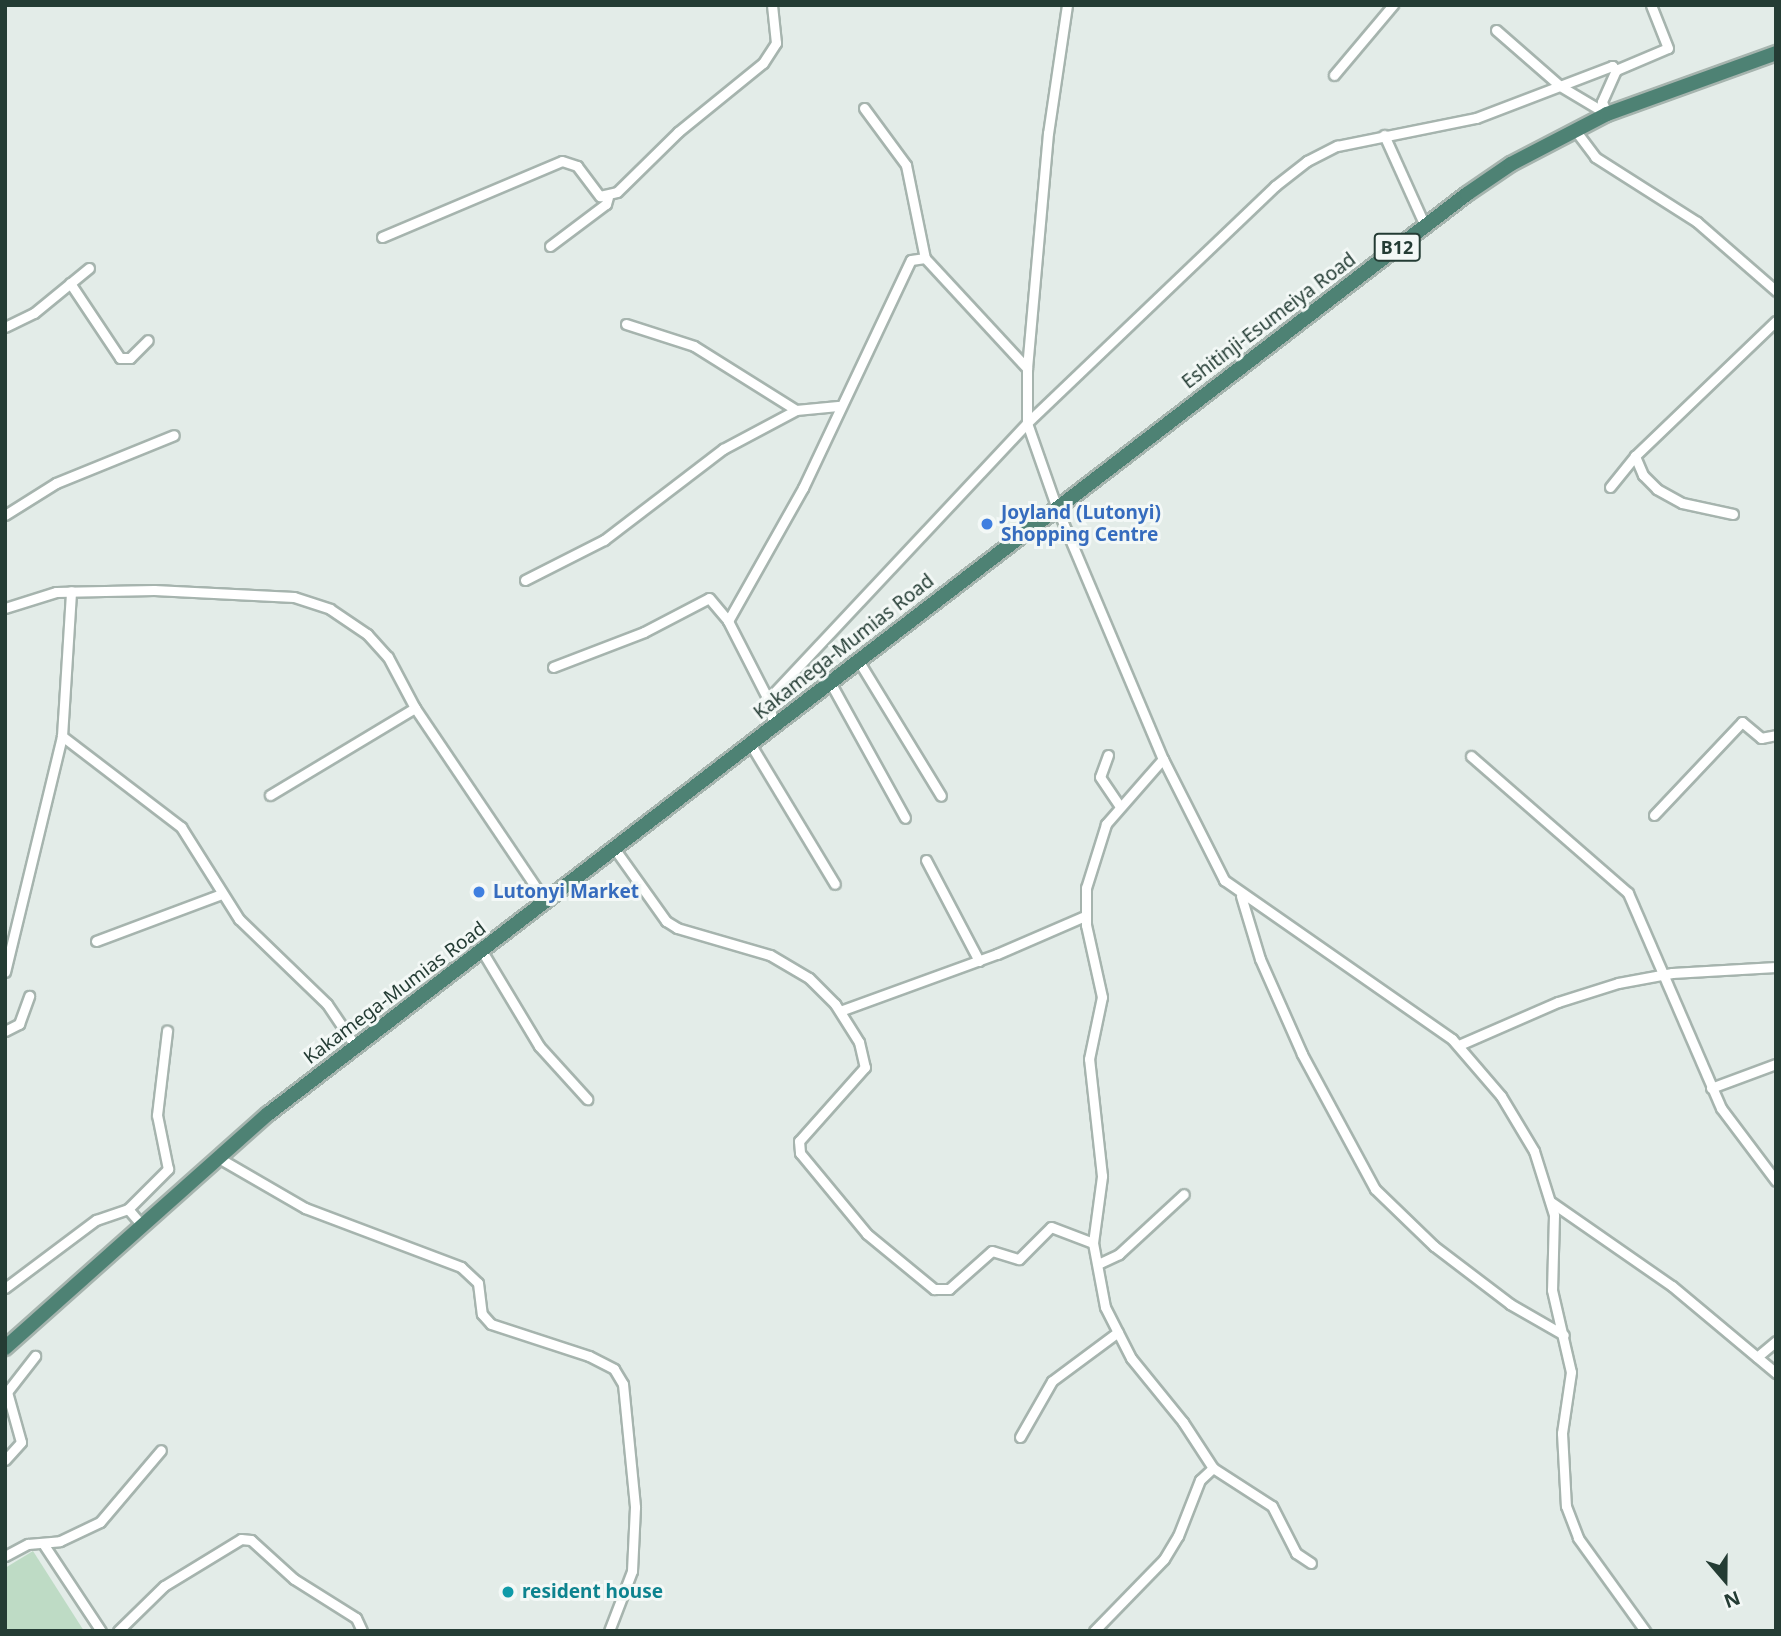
<!DOCTYPE html>
<html>
<head>
<meta charset="utf-8">
<style>
  body { margin:0 }
  #map { position:relative; width:1781px; height:1636px; overflow:hidden; background:#e3ece8; font-family:"Noto Sans",sans-serif }
  div>[style] { position:absolute }
  .green>* { inset:0; background:#bedbc5 }
  .roads { filter:drop-shadow(2px 0 #a6b4ae) drop-shadow(-2px 0 #a6b4ae) drop-shadow(0 2px #a6b4ae) drop-shadow(0 -2px #a6b4ae) }
  .minor>* { height:9px; margin:-4.5px; padding:0 4.5px; transform-origin:4.5px; border-radius:4.5px; background:#fff }
  .trunk>* { height:14px; margin:-7px; padding:0 7px; transform-origin:7px; border-radius:7px; background:#4e8274 }
  .dots>* { width:19px; height:19px; translate:-50% -50%; box-sizing:border-box; border:4px solid #f3f8f6; border-radius:50% }
  span { translate:-50% -50%; white-space:nowrap; text-align:center; line-height:1.15; -webkit-text-stroke:6px #f3f8f6; paint-order:stroke }
  .shield-label span { padding:2px 5px; background:#f3f8f6; border:2px solid; border-radius:5px; -webkit-text-stroke-width:0 }
  .shield-label { font-size:18px; color:#243c34; font-weight:700 }
  .street-label { font-size:19px; color:#243c34 }
  .shop-label { font-size:19px; color:#366cbe; font-weight:700 }
  .left { translate:0 -50%; text-align:left }
  .culture-label { font-size:19px; color:#0d838f; font-weight:700 }
  .frame { position:absolute; inset:0; border:7px solid #243c34; pointer-events:none }
  .north { position:absolute; left:1690px; top:1545px; width:70px; height:70px; -webkit-text-stroke:5px #f3f8f6; paint-order:stroke; rotate:160deg; font-size:19px; font-weight:700; line-height:28px; text-align:center; color:#243c34 }
  .north::after { content:''; display:block; margin:auto; width:24px; height:32px; background:#243c34; clip-path:polygon(50% 0,100% 100%,50% 72%,0 100%) }
</style>
</head>
<body>
<div id="map">
  <div class="green">
    <div style="clip-path:polygon(33px 1551px,84px 1631px,5px 1631px,5px 1568px)"></div>
  </div>
  <div class="roads">
    <div class="minor">
      <div style="left:1067px;top:5px;width:129px;rotate:98.4deg"></div>
      <div style="left:1048px;top:133px;width:236px;rotate:95.1deg"></div>
      <div style="left:1027px;top:368px;width:55px;rotate:90deg"></div>
      <div style="left:1027px;top:423px;width:88px;rotate:70.7deg"></div>
      <div style="left:1056px;top:506px;width:275px;rotate:67.1deg"></div>
      <div style="left:1163px;top:759px;width:136px;rotate:63.2deg"></div>
      <div style="left:1224px;top:880px;width:278px;rotate:34.9deg"></div>
      <div style="left:1452px;top:1039px;width:75px;rotate:49.3deg"></div>
      <div style="left:1501px;top:1096px;width:64px;rotate:59deg"></div>
      <div style="left:1534px;top:1151px;width:67px;rotate:72.6deg"></div>
      <div style="left:1554px;top:1215px;width:75px;rotate:91.5deg"></div>
      <div style="left:1552px;top:1290px;width:84px;rotate:77deg"></div>
      <div style="left:1571px;top:1372px;width:62px;rotate:98.4deg"></div>
      <div style="left:1562px;top:1433px;width:73px;rotate:86.9deg"></div>
      <div style="left:1566px;top:1506px;width:34px;rotate:69deg"></div>
      <div style="left:1578px;top:1538px;width:115px;rotate:54.2deg"></div>
      <div style="left:1496px;top:30px;width:85px;rotate:41.2deg"></div>
      <div style="left:1560px;top:86px;width:55px;rotate:30.8deg"></div>
      <div style="left:1616px;top:70px;width:56px;rotate:-22.9deg"></div>
      <div style="left:1668px;top:48px;width:46px;rotate:-111.6deg"></div>
      <div style="left:1334px;top:75px;width:92px;rotate:-49.9deg"></div>
      <div style="left:864px;top:108px;width:71px;rotate:53.6deg"></div>
      <div style="left:906px;top:165px;width:95px;rotate:78.5deg"></div>
      <div style="left:1575px;top:130px;width:34px;rotate:53deg"></div>
      <div style="left:1595px;top:157px;width:121px;rotate:32.5deg"></div>
      <div style="left:1697px;top:222px;width:105px;rotate:41.1deg"></div>
      <div style="left:1384px;top:135px;width:100px;rotate:65.7deg"></div>
      <div style="left:382px;top:237px;width:195px;rotate:-22.9deg"></div>
      <div style="left:562px;top:161px;width:16px;rotate:18deg"></div>
      <div style="left:577px;top:166px;width:38px;rotate:53deg"></div>
      <div style="left:600px;top:196px;width:17px;rotate:-13deg"></div>
      <div style="left:617px;top:192px;width:86px;rotate:-44.5deg"></div>
      <div style="left:678px;top:132px;width:109px;rotate:-39.1deg"></div>
      <div style="left:763px;top:63px;width:24px;rotate:-57deg"></div>
      <div style="left:776px;top:43px;width:38px;rotate:-96deg"></div>
      <div style="left:550px;top:246px;width:70px;rotate:-36.9deg"></div>
      <div style="left:606px;top:204px;width:7px;rotate:-74deg"></div>
      <div style="left:70px;top:283px;width:90px;rotate:56.3deg"></div>
      <div style="left:120px;top:358px;width:10px"></div>
      <div style="left:130px;top:358px;width:25px;rotate:-45deg"></div>
      <div style="left:626px;top:324px;width:71px;rotate:17.9deg"></div>
      <div style="left:694px;top:346px;width:120px;rotate:32.1deg"></div>
      <div style="left:5px;top:327px;width:32px;rotate:-26deg"></div>
      <div style="left:34px;top:313px;width:71px;rotate:-39.3deg"></div>
      <div style="left:1610px;top:487px;width:40px;rotate:-51deg"></div>
      <div style="left:1733px;top:514px;width:52px;rotate:-167.8deg"></div>
      <div style="left:1682px;top:503px;width:29px;rotate:-151deg"></div>
      <div style="left:1657px;top:489px;width:20px;rotate:-135deg"></div>
      <div style="left:1643px;top:475px;width:21px;rotate:-113deg"></div>
      <div style="left:1635px;top:456px;width:195px;rotate:-43.8deg"></div>
      <div style="left:5px;top:515px;width:60px;rotate:-32.1deg"></div>
      <div style="left:56px;top:483px;width:127px;rotate:-22.1deg"></div>
      <div style="left:525px;top:580px;width:89px;rotate:-26.9deg"></div>
      <div style="left:604px;top:540px;width:150px;rotate:-37.4deg"></div>
      <div style="left:723px;top:449px;width:83px;rotate:-28.1deg"></div>
      <div style="left:796px;top:410px;width:42px;rotate:-5.4deg"></div>
      <div style="left:5px;top:608px;width:53px;rotate:-17.4deg"></div>
      <div style="left:56px;top:592px;width:98px;rotate:-1.2deg"></div>
      <div style="left:154px;top:590px;width:140px;rotate:2.9deg"></div>
      <div style="left:294px;top:597px;width:38px;rotate:18deg"></div>
      <div style="left:330px;top:609px;width:45px;rotate:34deg"></div>
      <div style="left:367px;top:634px;width:31px;rotate:48deg"></div>
      <div style="left:388px;top:657px;width:58px;rotate:62.1deg"></div>
      <div style="left:415px;top:708px;width:234px;rotate:56deg"></div>
      <div style="left:728px;top:621px;width:88px;rotate:62.9deg"></div>
      <div style="left:858px;top:660px;width:159px;rotate:58.6deg"></div>
      <div style="left:553px;top:667px;width:97px;rotate:-21deg"></div>
      <div style="left:644px;top:632px;width:73px;rotate:-27.6deg"></div>
      <div style="left:709px;top:598px;width:30px;rotate:50deg"></div>
      <div style="left:728px;top:621px;width:153px;rotate:-60.6deg"></div>
      <div style="left:803px;top:488px;width:252px;rotate:-64.7deg"></div>
      <div style="left:911px;top:260px;width:14px;rotate:-8deg"></div>
      <div style="left:925px;top:258px;width:150px;rotate:47.2deg"></div>
      <div style="left:830px;top:682px;width:155px;rotate:61.1deg"></div>
      <div style="left:774px;top:727px;width:29px;rotate:-102deg"></div>
      <div style="left:768px;top:699px;width:378px;rotate:-46.8deg"></div>
      <div style="left:1027px;top:423px;width:343px;rotate:-43.7deg"></div>
      <div style="left:1275px;top:186px;width:41px;rotate:-38deg"></div>
      <div style="left:1307px;top:161px;width:34px;rotate:-27deg"></div>
      <div style="left:1337px;top:146px;width:142px;rotate:-11.4deg"></div>
      <div style="left:1476px;top:118px;width:146px;rotate:-20.9deg"></div>
      <div style="left:1612px;top:66px;width:6px;rotate:45deg"></div>
      <div style="left:1616px;top:70px;width:35px;rotate:114deg"></div>
      <div style="left:1602px;top:102px;width:13px;rotate:67deg"></div>
      <div style="left:62px;top:736px;width:150px;rotate:37.4deg"></div>
      <div style="left:181px;top:827px;width:109px;rotate:57.8deg"></div>
      <div style="left:239px;top:919px;width:122px;rotate:44deg"></div>
      <div style="left:327px;top:1004px;width:52px;rotate:56deg"></div>
      <div style="left:751px;top:745px;width:162px;rotate:58.9deg"></div>
      <div style="left:1108px;top:755px;width:23px;rotate:110deg"></div>
      <div style="left:1100px;top:777px;width:36px;rotate:56deg"></div>
      <div style="left:1471px;top:756px;width:208px;rotate:41.1deg"></div>
      <div style="left:1628px;top:893px;width:234px;rotate:66.6deg"></div>
      <div style="left:1721px;top:1108px;width:91px;rotate:53deg"></div>
      <div style="left:270px;top:795px;width:169px;rotate:-31deg"></div>
      <div style="left:1654px;top:815px;width:128px;rotate:-46.6deg"></div>
      <div style="left:1742px;top:722px;width:25px;rotate:40deg"></div>
      <div style="left:1761px;top:738px;width:15px;rotate:-11deg"></div>
      <div style="left:614px;top:848px;width:90px;rotate:54.5deg"></div>
      <div style="left:666px;top:921px;width:13px;rotate:32deg"></div>
      <div style="left:677px;top:928px;width:97px;rotate:16.2deg"></div>
      <div style="left:770px;top:955px;width:45px;rotate:30.5deg"></div>
      <div style="left:809px;top:978px;width:37px;rotate:45deg"></div>
      <div style="left:835px;top:1004px;width:45px;rotate:57.7deg"></div>
      <div style="left:859px;top:1042px;width:26px;rotate:77deg"></div>
      <div style="left:865px;top:1067px;width:99px;rotate:131.7deg"></div>
      <div style="left:799px;top:1141px;width:12px;rotate:85deg"></div>
      <div style="left:800px;top:1153px;width:105px;rotate:50.4deg"></div>
      <div style="left:867px;top:1234px;width:87px;rotate:39.4deg"></div>
      <div style="left:934px;top:1289px;width:15px"></div>
      <div style="left:949px;top:1289px;width:57px;rotate:-41.5deg"></div>
      <div style="left:992px;top:1251px;width:28px;rotate:17deg"></div>
      <div style="left:1019px;top:1259px;width:45px;rotate:-45deg"></div>
      <div style="left:1051px;top:1227px;width:45px;rotate:20.9deg"></div>
      <div style="left:926px;top:860px;width:114px;rotate:62.3deg"></div>
      <div style="left:1241px;top:896px;width:66px;rotate:73.2deg"></div>
      <div style="left:1260px;top:959px;width:104px;rotate:66.1deg"></div>
      <div style="left:1302px;top:1054px;width:153px;rotate:61.6deg"></div>
      <div style="left:1375px;top:1189px;width:82px;rotate:44deg"></div>
      <div style="left:1434px;top:1246px;width:96px;rotate:37.3deg"></div>
      <div style="left:1510px;top:1304px;width:62px;rotate:29.9deg"></div>
      <div style="left:96px;top:941px;width:134px;rotate:-20.5deg"></div>
      <div style="left:482px;top:951px;width:111px;rotate:59deg"></div>
      <div style="left:539px;top:1046px;width:72px;rotate:47.8deg"></div>
      <div style="left:5px;top:972px;width:243px;rotate:-76.4deg"></div>
      <div style="left:62px;top:736px;width:145px;rotate:-86.4deg"></div>
      <div style="left:840px;top:1011px;width:167px;rotate:-20deg"></div>
      <div style="left:997px;top:954px;width:96px;rotate:-23.4deg"></div>
      <div style="left:5px;top:1031px;width:16px;rotate:-27deg"></div>
      <div style="left:19px;top:1024px;width:30px;rotate:-70deg"></div>
      <div style="left:1459px;top:1045px;width:108px;rotate:-23.5deg"></div>
      <div style="left:1558px;top:1002px;width:63px;rotate:-17.6deg"></div>
      <div style="left:1618px;top:983px;width:55px;rotate:-10.5deg"></div>
      <div style="left:1672px;top:973px;width:104px;rotate:-3.3deg"></div>
      <div style="left:1711px;top:1088px;width:69px;rotate:-20.3deg"></div>
      <div style="left:217px;top:1157px;width:102px;rotate:30.1deg"></div>
      <div style="left:305px;top:1208px;width:167px;rotate:20.7deg"></div>
      <div style="left:461px;top:1267px;width:23px;rotate:43deg"></div>
      <div style="left:478px;top:1283px;width:31px;rotate:83deg"></div>
      <div style="left:482px;top:1314px;width:13px;rotate:48deg"></div>
      <div style="left:491px;top:1324px;width:103px;rotate:18.1deg"></div>
      <div style="left:589px;top:1356px;width:28px;rotate:27deg"></div>
      <div style="left:614px;top:1369px;width:17px;rotate:59deg"></div>
      <div style="left:623px;top:1384px;width:124px;rotate:84.4deg"></div>
      <div style="left:635px;top:1507px;width:64px;rotate:92.7deg"></div>
      <div style="left:632px;top:1571px;width:64px;rotate:111deg"></div>
      <div style="left:1551px;top:1202px;width:147px;rotate:34.8deg"></div>
      <div style="left:1672px;top:1286px;width:136px;rotate:39.9deg"></div>
      <div style="left:128px;top:1209px;width:57px;rotate:-45deg"></div>
      <div style="left:168px;top:1169px;width:55px;rotate:-101.5deg"></div>
      <div style="left:157px;top:1115px;width:85px;rotate:-83.2deg"></div>
      <div style="left:1098px;top:1264px;width:23px;rotate:-25deg"></div>
      <div style="left:1119px;top:1254px;width:88px;rotate:-42.7deg"></div>
      <div style="left:5px;top:1288px;width:114px;rotate:-36.8deg"></div>
      <div style="left:96px;top:1220px;width:34px;rotate:-19deg"></div>
      <div style="left:128px;top:1209px;width:20px;rotate:49deg"></div>
      <div style="left:1757px;top:1357px;width:25px;rotate:-40deg"></div>
      <div style="left:1020px;top:1437px;width:64px;rotate:-60.3deg"></div>
      <div style="left:1052px;top:1381px;width:82px;rotate:-36.6deg"></div>
      <div style="left:5px;top:1460px;width:24px;rotate:-48deg"></div>
      <div style="left:21px;top:1442px;width:52px;rotate:-105.6deg"></div>
      <div style="left:7px;top:1392px;width:46px;rotate:-52.1deg"></div>
      <div style="left:1213px;top:1468px;width:70px;rotate:32.8deg"></div>
      <div style="left:1272px;top:1506px;width:53px;rotate:62.9deg"></div>
      <div style="left:1296px;top:1553px;width:18px;rotate:34deg"></div>
      <div style="left:44px;top:1545px;width:103px;rotate:56.5deg"></div>
      <div style="left:5px;top:1556px;width:26px;rotate:-28deg"></div>
      <div style="left:28px;top:1544px;width:32px;rotate:-5deg"></div>
      <div style="left:60px;top:1541px;width:44px;rotate:-25.4deg"></div>
      <div style="left:100px;top:1522px;width:94px;rotate:-49.7deg"></div>
      <div style="left:118px;top:1631px;width:64px;rotate:-44.4deg"></div>
      <div style="left:164px;top:1586px;width:90px;rotate:-31.4deg"></div>
      <div style="left:241px;top:1539px;width:10px;rotate:6deg"></div>
      <div style="left:251px;top:1540px;width:58px;rotate:42.2deg"></div>
      <div style="left:294px;top:1579px;width:73px;rotate:32.2deg"></div>
      <div style="left:356px;top:1618px;width:14px;rotate:65deg"></div>
      <div style="left:1094px;top:1631px;width:100px;rotate:-45.8deg"></div>
      <div style="left:1164px;top:1559px;width:27px;rotate:-59deg"></div>
      <div style="left:1178px;top:1536px;width:60px;rotate:-68.6deg"></div>
      <div style="left:1200px;top:1480px;width:18px;rotate:-43deg"></div>
      <div style="left:1213px;top:1468px;width:55px;rotate:-123.1deg"></div>
      <div style="left:1183px;top:1422px;width:82px;rotate:-129.1deg"></div>
      <div style="left:1131px;top:1358px;width:57px;rotate:-117deg"></div>
      <div style="left:1105px;top:1307px;width:65px;rotate:-100.6deg"></div>
      <div style="left:1093px;top:1243px;width:68px;rotate:-82.3deg"></div>
      <div style="left:1102px;top:1176px;width:118px;rotate:-96.3deg"></div>
      <div style="left:1089px;top:1059px;width:63px;rotate:-78.2deg"></div>
      <div style="left:1102px;top:997px;width:74px;rotate:-102.5deg"></div>
      <div style="left:1086px;top:925px;width:37px;rotate:-90deg"></div>
      <div style="left:1086px;top:888px;width:67px;rotate:-72.6deg"></div>
      <div style="left:1106px;top:824px;width:86px;rotate:-48.8deg"></div>
    </div>
    <div class="trunk">
      <div style="left:5px;top:1348px;width:352px;rotate:-41.7deg"></div>
      <div style="left:268px;top:1114px;width:1511px;rotate:-37.5deg"></div>
      <div style="left:1467px;top:194px;width:53px;rotate:-34.3deg"></div>
      <div style="left:1511px;top:164px;width:108px;rotate:-27.5deg"></div>
      <div style="left:1607px;top:114px;width:180px;rotate:-19.8deg"></div>
    </div>
  </div>
  <div class="dots">
    <div style="left:987px;top:524px;background:#3f7fe0"></div>
    <div style="left:479px;top:892px;background:#3f7fe0"></div>
    <div style="left:508px;top:1592px;background:#0f9aa8"></div>
  </div>
  <div class="shield-label">
    <span style="left:1397px;top:247px">B12</span>
  </div>
  <div class="street-label">
    <span style="left:1269px;top:321px;rotate:-37deg">Eshitinji-Esumeiya Road</span>
    <span style="left:844px;top:647px;rotate:-38deg">Kakamega-Mumias Road</span>
    <span style="left:395px;top:993px;rotate:-37deg">Kakamega-Mumias Road</span>
  </div>
  <div class="shop-label">
    <span class="left" style="left:1001px;top:524px">Joyland (Lutonyi)<br>Shopping Centre</span>
    <span class="left" style="left:493px;top:892px">Lutonyi Market</span>
  </div>
  <div class="culture-label">
    <span class="left" style="left:522px;top:1592px">resident house</span>
  </div>
  <div class="frame"></div>
  <div class="north">N</div>
</div>
</body>
</html>
